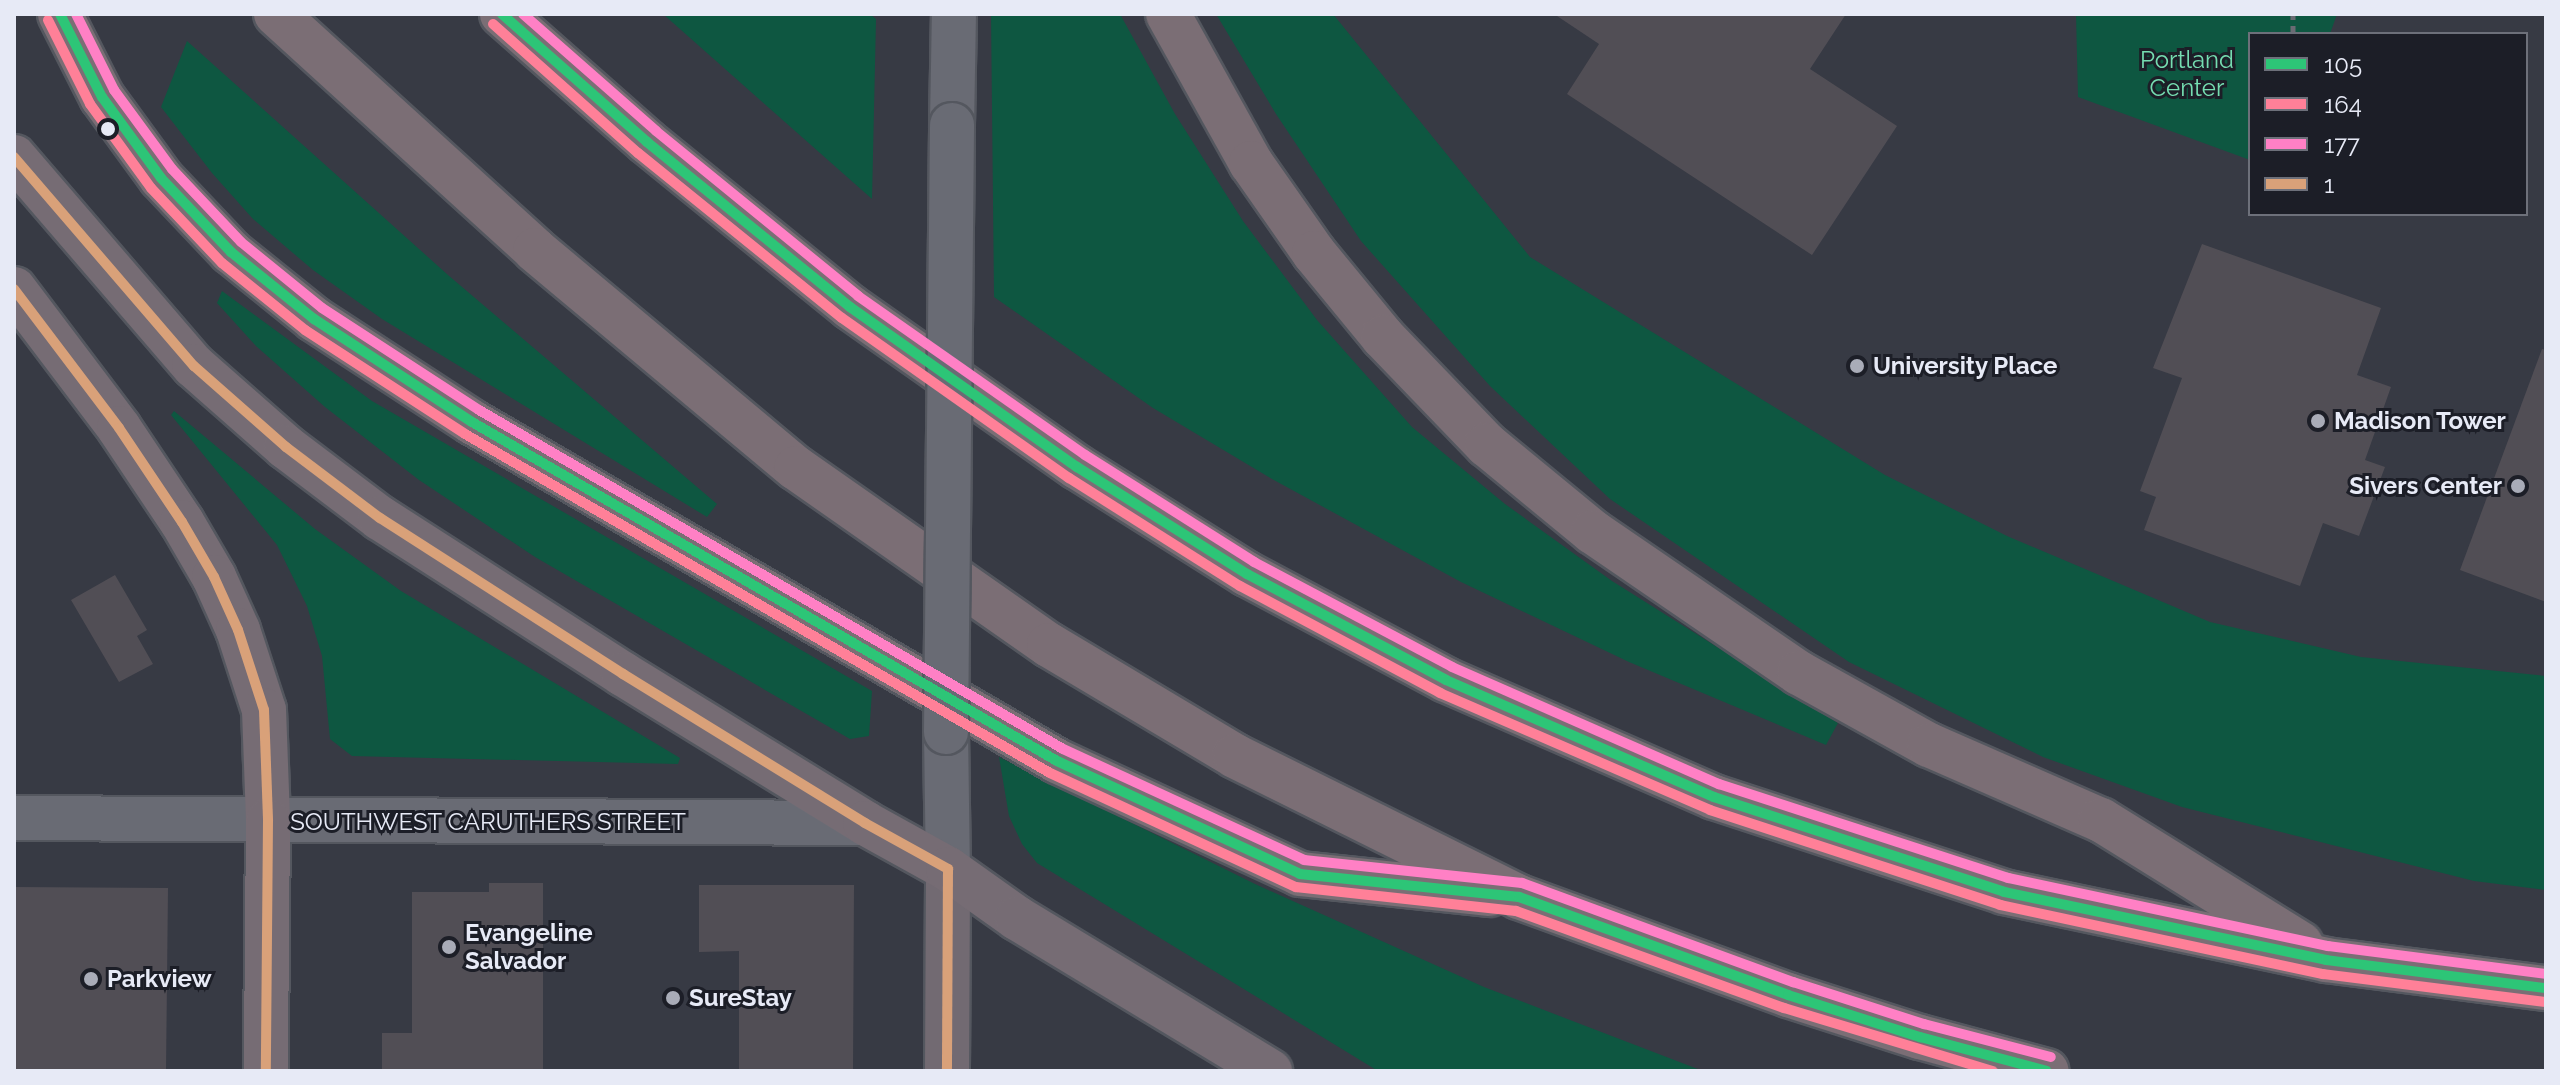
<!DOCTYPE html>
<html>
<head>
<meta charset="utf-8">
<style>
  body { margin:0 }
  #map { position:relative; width:2560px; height:1085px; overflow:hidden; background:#373a44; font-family:Raleway,sans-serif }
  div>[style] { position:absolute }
  .green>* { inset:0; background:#0e5741 }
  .building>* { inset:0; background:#514e55 }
  .path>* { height:5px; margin-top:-2.5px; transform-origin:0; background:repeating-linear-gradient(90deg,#6a6b73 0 6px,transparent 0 12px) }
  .roads { filter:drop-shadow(2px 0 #54575f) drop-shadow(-2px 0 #54575f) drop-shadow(0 2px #54575f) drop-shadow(0 -2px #54575f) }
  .secondary>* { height:44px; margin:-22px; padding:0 22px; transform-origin:22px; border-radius:22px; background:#696b74 }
  .primary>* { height:44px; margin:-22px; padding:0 22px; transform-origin:22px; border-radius:22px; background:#726a72 }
  .trunk>* { height:44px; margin:-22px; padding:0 22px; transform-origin:22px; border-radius:22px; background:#766c74 }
  .motorway>* { height:44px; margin:-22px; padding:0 22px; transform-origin:22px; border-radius:22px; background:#7b6e75 }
  .bridges { filter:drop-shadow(2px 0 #54575f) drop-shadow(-2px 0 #54575f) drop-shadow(0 2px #54575f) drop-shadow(0 -2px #54575f) }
  .secondary-bridge>* { height:44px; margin:-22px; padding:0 22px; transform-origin:22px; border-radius:22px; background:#696b74 }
  .bus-1>* { height:10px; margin:-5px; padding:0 5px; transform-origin:5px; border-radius:5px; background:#2dc577 }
  .bus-2>* { height:10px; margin:-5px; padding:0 5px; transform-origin:5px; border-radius:5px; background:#ff8098 }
  .bus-3>* { height:10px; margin:-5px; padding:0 5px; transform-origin:5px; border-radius:5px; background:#ff80c5 }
  .bus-4>* { height:10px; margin:-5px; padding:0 5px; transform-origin:5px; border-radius:5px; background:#d9a179 }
  .dots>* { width:22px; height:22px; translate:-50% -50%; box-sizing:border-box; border:4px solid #1c1e27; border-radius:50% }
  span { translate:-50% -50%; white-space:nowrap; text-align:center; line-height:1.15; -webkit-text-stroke:6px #1c1e27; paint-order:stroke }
  .park-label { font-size:24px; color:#75ddb1 }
  .poi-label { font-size:24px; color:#e7eaf6; font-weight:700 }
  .left { translate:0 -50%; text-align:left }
  .right { translate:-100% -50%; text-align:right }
  .street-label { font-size:24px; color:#e7eaf6 }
  .frame { position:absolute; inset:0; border:16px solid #e7eaf6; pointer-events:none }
  .legend { position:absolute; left:2248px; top:32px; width:280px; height:184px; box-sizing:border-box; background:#1c1e27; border:2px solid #6d707a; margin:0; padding:10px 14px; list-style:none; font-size:24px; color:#e7eaf6 }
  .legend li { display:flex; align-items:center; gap:16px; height:40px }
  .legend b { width:40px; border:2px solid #6d707a }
</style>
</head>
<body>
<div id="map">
  <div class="green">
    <div style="clip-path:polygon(663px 14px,870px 14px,876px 19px,872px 199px)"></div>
    <div style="clip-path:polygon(991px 14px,1120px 14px,1175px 114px,1243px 221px,1317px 320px,1412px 427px,1505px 504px,1612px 581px,1838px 723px,1826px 745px,1629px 662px,1461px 582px,1272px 479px,1153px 408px,994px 297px)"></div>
    <div style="clip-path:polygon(1216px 14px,1333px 14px,1530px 257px,1885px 475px,2007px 536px,2210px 622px,2361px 657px,2546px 676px,2546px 890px,2474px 881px,2182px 807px,2043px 757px,1849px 662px,1610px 499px,1490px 386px,1361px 241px,1276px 114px)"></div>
    <div style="clip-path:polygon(2076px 14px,2337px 14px,2330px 34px,2250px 34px,2250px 160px,2078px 97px)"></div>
    <div style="clip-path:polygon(187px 41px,448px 275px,717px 504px,707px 517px,382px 319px,313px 270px,253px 219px,212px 173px,161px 107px)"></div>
    <div style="clip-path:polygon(222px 291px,372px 401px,872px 691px,869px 736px,850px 739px,535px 557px,419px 480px,325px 407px,256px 346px,217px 303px)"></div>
    <div style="clip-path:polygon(174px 411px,315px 529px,401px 591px,680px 758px,678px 764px,352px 756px,330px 739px,322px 656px,307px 606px,277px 545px,171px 415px)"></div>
    <div style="clip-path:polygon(999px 757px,1255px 884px,1484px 987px,1703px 1071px,1378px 1071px,1037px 863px,1022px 844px,1009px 816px)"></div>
  </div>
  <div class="building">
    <div style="clip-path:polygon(1554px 14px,1846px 14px,1810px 69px,1897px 126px,1812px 255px,1567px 94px,1599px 44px)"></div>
    <div style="clip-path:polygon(2202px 244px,2381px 308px,2357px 375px,2391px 387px,2365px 460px,2385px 467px,2359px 536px,2323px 523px,2300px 586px,2144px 530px,2156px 497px,2140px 491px,2182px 378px,2153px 368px)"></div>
    <div style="clip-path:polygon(2542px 349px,2546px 350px,2546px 602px,2460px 570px)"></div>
    <div style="clip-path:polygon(115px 575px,147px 630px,137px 636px,153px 664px,119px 682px,71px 600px)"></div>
    <div style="clip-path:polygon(489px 883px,543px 883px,543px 1071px,382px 1071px,382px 1033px,412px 1033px,412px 892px,489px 892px)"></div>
    <div style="clip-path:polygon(699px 885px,854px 885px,853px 1071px,739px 1071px,739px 951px,699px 952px)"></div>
    <div style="clip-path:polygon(14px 887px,168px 888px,166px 1071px,14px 1071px)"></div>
  </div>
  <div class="path">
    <div style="left:2293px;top:14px;width:20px;rotate:90deg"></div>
  </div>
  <div class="roads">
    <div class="secondary">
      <div style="left:952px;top:125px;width:111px;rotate:-89deg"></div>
      <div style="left:946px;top:732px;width:137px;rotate:89.2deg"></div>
      <div style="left:14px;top:818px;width:851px;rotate:0.34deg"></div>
    </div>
    <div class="primary">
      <div style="left:947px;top:1071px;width:202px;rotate:-89.7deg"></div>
    </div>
    <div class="trunk">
      <div style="left:14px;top:157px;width:276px;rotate:49.3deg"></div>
      <div style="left:194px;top:366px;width:123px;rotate:41.4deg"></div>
      <div style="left:286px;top:447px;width:118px;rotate:37.1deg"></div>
      <div style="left:380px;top:518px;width:289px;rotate:32.7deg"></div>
      <div style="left:623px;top:674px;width:284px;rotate:31.6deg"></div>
      <div style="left:865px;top:823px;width:95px;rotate:29deg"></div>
      <div style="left:948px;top:869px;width:85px;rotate:35.4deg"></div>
      <div style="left:1017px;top:918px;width:296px;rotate:31.2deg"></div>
      <div style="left:14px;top:289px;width:174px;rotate:52.9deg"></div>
      <div style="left:119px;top:428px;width:113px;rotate:56.2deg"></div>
      <div style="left:182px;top:522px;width:64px;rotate:59.8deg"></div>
      <div style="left:214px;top:577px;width:58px;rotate:65.6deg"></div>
      <div style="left:238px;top:630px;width:84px;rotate:72deg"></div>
      <div style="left:264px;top:710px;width:111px;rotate:87.9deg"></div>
      <div style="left:268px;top:821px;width:250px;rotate:90.5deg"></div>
    </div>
    <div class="motorway">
      <div style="left:60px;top:14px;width:93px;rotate:63.2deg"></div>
      <div style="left:102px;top:97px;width:100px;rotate:53.9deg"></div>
      <div style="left:161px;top:178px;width:102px;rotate:46.6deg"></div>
      <div style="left:231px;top:252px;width:107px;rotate:38.9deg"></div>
      <div style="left:314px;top:319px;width:189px;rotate:33.1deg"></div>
      <div style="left:472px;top:422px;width:676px;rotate:30.09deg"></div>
      <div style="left:1057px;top:761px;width:268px;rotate:24.9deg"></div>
      <div style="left:1300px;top:874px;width:191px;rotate:6deg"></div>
      <div style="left:276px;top:14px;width:350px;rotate:42.3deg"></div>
      <div style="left:535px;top:250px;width:340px;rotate:39.9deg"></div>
      <div style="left:796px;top:468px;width:309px;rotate:35deg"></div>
      <div style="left:1049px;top:645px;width:217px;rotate:30.8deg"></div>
      <div style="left:1235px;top:756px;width:317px;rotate:26.4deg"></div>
      <div style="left:1519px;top:897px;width:286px;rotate:20deg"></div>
      <div style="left:1788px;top:995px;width:139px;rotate:17.7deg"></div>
      <div style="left:1920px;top:1037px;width:131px;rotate:15deg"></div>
      <div style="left:502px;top:14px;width:193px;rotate:41.4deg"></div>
      <div style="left:647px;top:142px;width:262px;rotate:39.1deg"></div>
      <div style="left:850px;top:307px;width:278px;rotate:35.2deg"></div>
      <div style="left:1077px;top:467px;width:201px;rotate:32.2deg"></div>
      <div style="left:1247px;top:574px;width:225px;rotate:28deg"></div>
      <div style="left:1446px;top:680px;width:292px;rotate:23.6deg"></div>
      <div style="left:1714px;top:797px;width:305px;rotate:18.1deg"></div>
      <div style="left:2004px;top:892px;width:329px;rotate:11.9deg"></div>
      <div style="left:2326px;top:960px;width:222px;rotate:7.3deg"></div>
      <div style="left:1168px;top:14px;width:171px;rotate:60.9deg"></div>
      <div style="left:1251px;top:163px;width:110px;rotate:55deg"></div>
      <div style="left:1314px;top:253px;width:109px;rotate:50.6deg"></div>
      <div style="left:1383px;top:337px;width:150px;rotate:46.1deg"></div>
      <div style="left:1487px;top:445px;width:137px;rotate:39.4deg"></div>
      <div style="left:1593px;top:532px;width:250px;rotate:34.4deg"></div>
      <div style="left:1799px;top:673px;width:149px;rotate:29deg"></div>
      <div style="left:1929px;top:745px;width:188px;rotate:23.6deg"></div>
      <div style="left:2101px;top:820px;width:235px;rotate:31.8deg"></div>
    </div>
  </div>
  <div class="bridges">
    <div class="secondary-bridge">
      <div style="left:946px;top:732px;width:607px;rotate:-89.43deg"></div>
    </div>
  </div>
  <div class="bus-1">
    <div style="left:60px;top:14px;width:93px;rotate:63.2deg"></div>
    <div style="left:102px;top:97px;width:100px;rotate:53.9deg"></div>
    <div style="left:161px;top:178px;width:102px;rotate:46.6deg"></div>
    <div style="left:231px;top:252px;width:107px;rotate:38.9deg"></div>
    <div style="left:314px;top:319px;width:189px;rotate:33.1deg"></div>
    <div style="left:472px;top:422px;width:676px;rotate:30.09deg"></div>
    <div style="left:1057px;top:761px;width:268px;rotate:24.9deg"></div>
    <div style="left:1300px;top:874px;width:220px;rotate:6deg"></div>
    <div style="left:1519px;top:897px;width:286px;rotate:20deg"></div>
    <div style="left:1788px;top:995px;width:139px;rotate:17.7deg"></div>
    <div style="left:1920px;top:1037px;width:131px;rotate:15deg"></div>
    <div style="left:502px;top:14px;width:193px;rotate:41.4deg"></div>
    <div style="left:647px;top:142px;width:262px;rotate:39.1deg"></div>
    <div style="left:850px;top:307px;width:278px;rotate:35.2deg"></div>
    <div style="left:1077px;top:467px;width:201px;rotate:32.2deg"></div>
    <div style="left:1247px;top:574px;width:225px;rotate:28deg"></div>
    <div style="left:1446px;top:680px;width:292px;rotate:23.6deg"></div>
    <div style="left:1714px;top:797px;width:305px;rotate:18.1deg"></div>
    <div style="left:2004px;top:892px;width:329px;rotate:11.9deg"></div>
    <div style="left:2326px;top:960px;width:222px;rotate:7.3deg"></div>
  </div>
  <div class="bus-2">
    <div style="left:48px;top:20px;width:94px;rotate:63.4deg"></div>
    <div style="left:90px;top:104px;width:104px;rotate:54deg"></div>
    <div style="left:151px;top:188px;width:103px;rotate:46.6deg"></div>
    <div style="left:222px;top:263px;width:107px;rotate:38.9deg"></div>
    <div style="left:305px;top:330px;width:191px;rotate:33deg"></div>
    <div style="left:465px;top:434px;width:676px;rotate:30.09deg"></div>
    <div style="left:1050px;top:773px;width:271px;rotate:24.9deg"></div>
    <div style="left:1296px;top:887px;width:221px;rotate:6.2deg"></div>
    <div style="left:1516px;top:911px;width:285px;rotate:19.9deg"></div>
    <div style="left:1784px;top:1008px;width:218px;rotate:16.8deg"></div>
    <div style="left:493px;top:24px;width:194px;rotate:41.7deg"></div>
    <div style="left:638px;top:153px;width:262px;rotate:39deg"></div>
    <div style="left:842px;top:318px;width:278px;rotate:35.2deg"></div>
    <div style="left:1069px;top:478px;width:202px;rotate:32.3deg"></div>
    <div style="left:1240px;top:586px;width:227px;rotate:28.1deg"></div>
    <div style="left:1440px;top:693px;width:294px;rotate:23.4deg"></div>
    <div style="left:1710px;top:810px;width:305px;rotate:18.1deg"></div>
    <div style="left:2000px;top:905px;width:330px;rotate:12.1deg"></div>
    <div style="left:2323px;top:974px;width:223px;rotate:7.2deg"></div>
  </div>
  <div class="bus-3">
    <div style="left:76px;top:14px;width:85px;rotate:63.4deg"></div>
    <div style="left:114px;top:90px;width:98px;rotate:53.7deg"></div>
    <div style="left:172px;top:169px;width:100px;rotate:46.6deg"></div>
    <div style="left:241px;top:242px;width:104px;rotate:39.2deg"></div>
    <div style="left:322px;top:308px;width:187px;rotate:33deg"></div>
    <div style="left:479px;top:410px;width:675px;rotate:30.13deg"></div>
    <div style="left:1063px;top:749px;width:265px;rotate:24.7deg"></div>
    <div style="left:1304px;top:860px;width:219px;rotate:6deg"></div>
    <div style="left:1522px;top:883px;width:289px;rotate:20.1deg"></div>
    <div style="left:1793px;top:982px;width:138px;rotate:17.8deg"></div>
    <div style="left:1924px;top:1024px;width:131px;rotate:14.6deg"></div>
    <div style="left:523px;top:14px;width:177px;rotate:41.3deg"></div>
    <div style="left:656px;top:131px;width:261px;rotate:39.2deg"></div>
    <div style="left:858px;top:296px;width:277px;rotate:35deg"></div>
    <div style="left:1085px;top:455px;width:200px;rotate:32.3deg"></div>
    <div style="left:1254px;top:562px;width:224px;rotate:27.9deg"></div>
    <div style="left:1452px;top:667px;width:292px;rotate:23.7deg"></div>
    <div style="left:1719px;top:784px;width:304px;rotate:18deg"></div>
    <div style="left:2008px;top:878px;width:327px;rotate:12deg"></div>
    <div style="left:2328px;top:946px;width:220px;rotate:7.3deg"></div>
  </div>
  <div class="bus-4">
    <div style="left:14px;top:157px;width:276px;rotate:49.3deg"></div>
    <div style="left:194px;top:366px;width:123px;rotate:41.4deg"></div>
    <div style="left:286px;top:447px;width:118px;rotate:37.1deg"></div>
    <div style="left:380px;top:518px;width:289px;rotate:32.7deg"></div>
    <div style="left:623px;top:674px;width:284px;rotate:31.6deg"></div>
    <div style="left:865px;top:823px;width:95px;rotate:29deg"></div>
    <div style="left:948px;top:869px;width:202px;rotate:90.3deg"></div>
    <div style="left:14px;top:289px;width:174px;rotate:52.9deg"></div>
    <div style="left:119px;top:428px;width:113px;rotate:56.2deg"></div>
    <div style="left:182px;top:522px;width:64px;rotate:59.8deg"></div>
    <div style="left:214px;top:577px;width:58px;rotate:65.6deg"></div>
    <div style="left:238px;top:630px;width:84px;rotate:72deg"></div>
    <div style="left:264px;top:710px;width:111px;rotate:87.9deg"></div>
    <div style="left:268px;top:821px;width:250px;rotate:90.5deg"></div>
  </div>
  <div class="dots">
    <div style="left:108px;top:129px;background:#e7eaf6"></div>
    <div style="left:1857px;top:366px;background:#a9acb8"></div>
    <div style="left:2318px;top:421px;background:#a9acb8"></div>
    <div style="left:2518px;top:486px;background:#a9acb8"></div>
    <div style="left:449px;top:947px;background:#a9acb8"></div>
    <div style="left:91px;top:979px;background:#a9acb8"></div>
    <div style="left:673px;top:998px;background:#a9acb8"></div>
  </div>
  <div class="park-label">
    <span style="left:2187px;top:74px">Portland<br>Center</span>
  </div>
  <div class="poi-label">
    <span class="left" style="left:1873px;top:366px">University Place</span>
    <span class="left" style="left:2334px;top:421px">Madison Tower</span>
    <span class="right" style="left:2502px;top:486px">Sivers Center</span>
    <span class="left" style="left:465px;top:947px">Evangeline<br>Salvador</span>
    <span class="left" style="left:107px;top:979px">Parkview</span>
    <span class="left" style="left:689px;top:998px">SureStay</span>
  </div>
  <div class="street-label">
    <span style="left:488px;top:822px">SOUTHWEST CARUTHERS STREET</span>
  </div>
  <div class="frame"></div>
  <ul class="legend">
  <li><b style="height:10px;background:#2dc577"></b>105</li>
  <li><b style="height:10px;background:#ff8098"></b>164</li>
  <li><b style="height:10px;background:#ff80c5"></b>177</li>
  <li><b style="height:10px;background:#d9a179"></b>1</li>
  </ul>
</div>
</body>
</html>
